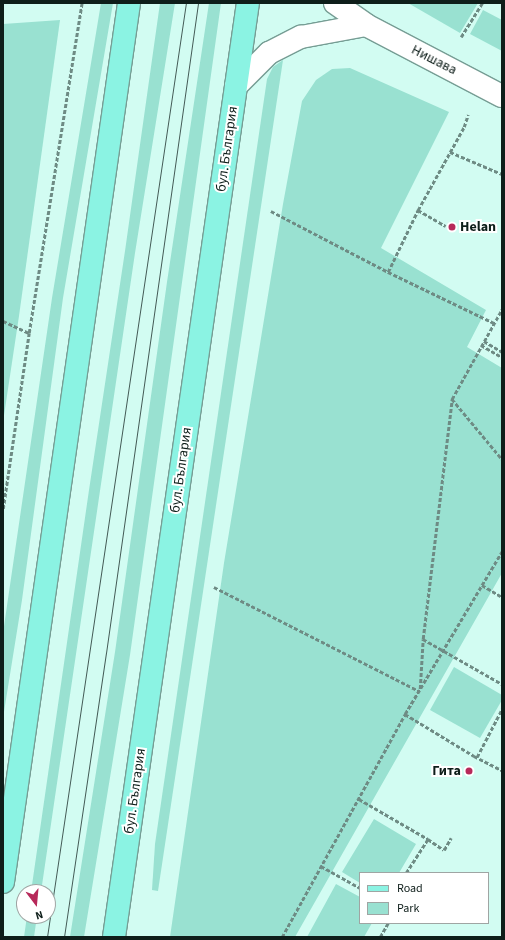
<!DOCTYPE html>
<html>
<head>
<meta charset="utf-8">
<style>
  body { margin:0 }
  #map { position:relative; width:505px; height:940px; overflow:hidden; background:#d2fcf2; font-family:"Source Sans 3",sans-serif }
  div>[style] { position:absolute }
  .green>* { inset:0; background:#99e1d1 }
  .path>* { height:2.5px; margin-top:-1.25px; transform-origin:0; background:repeating-linear-gradient(90deg,#6e8b84 0 4px,transparent 0 6px) }
  .roads { filter:drop-shadow(1px 0 #769d94) drop-shadow(-1px 0 #769d94) drop-shadow(0 1px #769d94) drop-shadow(0 -1px #769d94) }
  .minor>* { height:22px; margin:-11px; padding:0 11px; transform-origin:11px; border-radius:11px; background:#fff }
  .primary>* { height:22px; margin:-11px; padding:0 11px; transform-origin:11px; border-radius:11px; background:#8bf3e3 }
  .tram>* { height:1px; margin:-0.5px; padding:0 0.5px; transform-origin:0.5px; border-radius:0.5px; background:#435a55 }
  .dots>* { width:11px; height:11px; translate:-50% -50%; box-sizing:border-box; border:2px solid #fff; border-radius:50% }
  span { translate:-50% -50%; white-space:nowrap; text-align:center; line-height:1.15; -webkit-text-stroke:4px #fff; paint-order:stroke }
  .street-label { font-size:14px; color:#0e1e1a }
  .poi-label { font-size:14px; color:#0e1e1a; font-weight:700 }
  .left { translate:0 -50%; text-align:left }
  .right { translate:-100% -50%; text-align:right }
  .frame { position:absolute; inset:0; border:4px solid #0e1e1a; pointer-events:none }
  .legend { position:absolute; left:359px; top:872px; width:130px; height:52px; box-sizing:border-box; background:#fff; border:1px solid #9fa5a3; margin:0; padding:5px 7px; list-style:none; font-size:12px; color:#0e1e1a }
  .legend li { display:flex; align-items:center; gap:8px; height:20px }
  .legend b { width:20px; border:1px solid #9fa5a3 }
  .north { position:absolute; left:16px; top:884px; width:40px; height:40px; box-sizing:border-box; background:#fff; border:1px solid #9fa5a3; border-radius:50%; rotate:164deg; font-size:11px; font-weight:700; line-height:16px; text-align:center; color:#0e1e1a }
  .north::after { content:''; display:block; margin:auto; width:14px; height:18px; background:#b7295a; clip-path:polygon(50% 0,100% 100%,50% 72%,0 100%) }
</style>
</head>
<body>
<div id="map">
  <div class="green">
    <div style="clip-path:polygon(101px 3px,113px 3px,63px 298px,22px 600px,3px 718px,3px 633px,52px 298px)"></div>
    <div style="clip-path:polygon(160px 3px,175px 3px,135px 253px,41px 892px,31px 892px,89px 490px,125px 251px)"></div>
    <div style="clip-path:polygon(209px 3px,221px 3px,130px 655px,84px 937px,70px 937px,115px 652px,167px 282px)"></div>
    <div style="clip-path:polygon(408px 3px,478px 3px,460px 33px)"></div>
    <div style="clip-path:polygon(483px 10px,502px 20px,502px 51px,470px 34px)"></div>
    <div style="clip-path:polygon(60px 20px,19px 316px,3px 422px,3px 24px)"></div>
    <div style="clip-path:polygon(283px 60px,158px 891px,152px 890px,155px 844px,267px 79px,273px 67px)"></div>
    <div style="clip-path:polygon(350px 68px,449px 112px,381px 248px,486px 310px,467px 347px,502px 368px,502px 573px,295px 937px,170px 937px,224px 563px,283px 204px,302px 101px,316px 80px,332px 69px)"></div>
    <div style="clip-path:polygon(454px 667px,502px 695px,502px 700px,480px 738px,430px 710px)"></div>
    <div style="clip-path:polygon(374px 819px,416px 844px,399px 873px,360px 873px,360px 883px,342px 872px)"></div>
    <div style="clip-path:polygon(336px 884px,360px 897px,360px 923px,372px 923px,364px 937px,307px 937px)"></div>
    <div style="clip-path:polygon(27px 916px,37px 916px,34px 937px,24px 937px)"></div>
  </div>
  <div class="path">
    <div style="left:461px;top:37px;width:40px;rotate:-58deg"></div>
    <div style="left:450px;top:152px;width:56px;rotate:22.9deg"></div>
    <div style="left:418px;top:210px;width:32px;rotate:30deg"></div>
    <div style="left:271px;top:211px;width:132px;rotate:27.5deg"></div>
    <div style="left:388px;top:272px;width:118px;rotate:25.7deg"></div>
    <div style="left:388px;top:272px;width:69px;rotate:-64.2deg"></div>
    <div style="left:418px;top:210px;width:95px;rotate:-61deg"></div>
    <div style="left:464px;top:127px;width:13px;rotate:-72deg"></div>
    <div style="left:3px;top:321px;width:29px;rotate:25deg"></div>
    <div style="left:484px;top:341px;width:21px;rotate:31deg"></div>
    <div style="left:481px;top:345px;width:24px;rotate:30deg"></div>
    <div style="left:452px;top:399px;width:78px;rotate:50.2deg"></div>
    <div style="left:3px;top:509px;width:178px;rotate:-81.6deg"></div>
    <div style="left:29px;top:333px;width:334px;rotate:-80.9deg"></div>
    <div style="left:482px;top:585px;width:23px;rotate:31deg"></div>
    <div style="left:214px;top:587px;width:230px;rotate:26.9deg"></div>
    <div style="left:423px;top:639px;width:91px;rotate:29.7deg"></div>
    <div style="left:420px;top:689px;width:50px;rotate:-86.6deg"></div>
    <div style="left:423px;top:639px;width:242px;rotate:-83.1deg"></div>
    <div style="left:452px;top:399px;width:103px;rotate:-60.9deg"></div>
    <div style="left:405px;top:714px;width:81px;rotate:31.3deg"></div>
    <div style="left:474px;top:756px;width:31px;rotate:27deg"></div>
    <div style="left:477px;top:757px;width:54px;rotate:-62.5deg"></div>
    <div style="left:359px;top:799px;width:80px;rotate:30.1deg"></div>
    <div style="left:321px;top:866px;width:45px;rotate:29.4deg"></div>
    <div style="left:406px;top:873px;width:40px;rotate:-57.1deg"></div>
    <div style="left:428px;top:839px;width:19px;rotate:35deg"></div>
    <div style="left:444px;top:850px;width:14px;rotate:-60deg"></div>
    <div style="left:282px;top:937px;width:255px;rotate:-61.1deg"></div>
    <div style="left:405px;top:714px;width:190px;rotate:-59.2deg"></div>
    <div style="left:380px;top:937px;width:16px;rotate:-60deg"></div>
  </div>
  <div class="roads">
    <div class="minor">
      <div style="left:335px;top:3px;width:38px;rotate:35deg"></div>
      <div style="left:366px;top:25px;width:153px;rotate:27.6deg"></div>
      <div style="left:236px;top:86px;width:47px;rotate:-45deg"></div>
      <div style="left:269px;top:53px;width:36px;rotate:-27deg"></div>
      <div style="left:301px;top:37px;width:66px;rotate:-10.5deg"></div>
    </div>
    <div class="primary">
      <div style="left:3px;top:882px;width:888px;rotate:-81.84deg"></div>
      <div style="left:114px;top:937px;width:944px;rotate:-81.84deg"></div>
    </div>
  </div>
  <div class="tram">
    <div style="left:47px;top:937px;width:944px;rotate:-81.54deg"></div>
    <div style="left:64px;top:937px;width:287px;rotate:-81.6deg"></div>
    <div style="left:106px;top:653px;width:656px;rotate:-81.94deg"></div>
  </div>
  <div class="dots">
    <div style="left:452px;top:227px;background:#b7295a"></div>
    <div style="left:469px;top:771px;background:#b7295a"></div>
  </div>
  <div class="street-label">
    <span style="left:434px;top:60px;rotate:27deg">Нишава</span>
    <span style="left:227px;top:149px;rotate:-82deg">бул. България</span>
    <span style="left:181px;top:470px;rotate:-82deg">бул. България</span>
    <span style="left:135px;top:791px;rotate:-82deg">бул. България</span>
  </div>
  <div class="poi-label">
    <span class="left" style="left:460px;top:227px">Helan</span>
    <span class="right" style="left:461px;top:771px">Гита</span>
  </div>
  <div class="frame"></div>
  <ul class="legend">
  <li><b style="height:5px;background:#8bf3e3"></b>Road</li>
  <li><b style="height:11px;background:#99e1d1"></b>Park</li>
  </ul>
  <div class="north">N</div>
</div>
</body>
</html>
